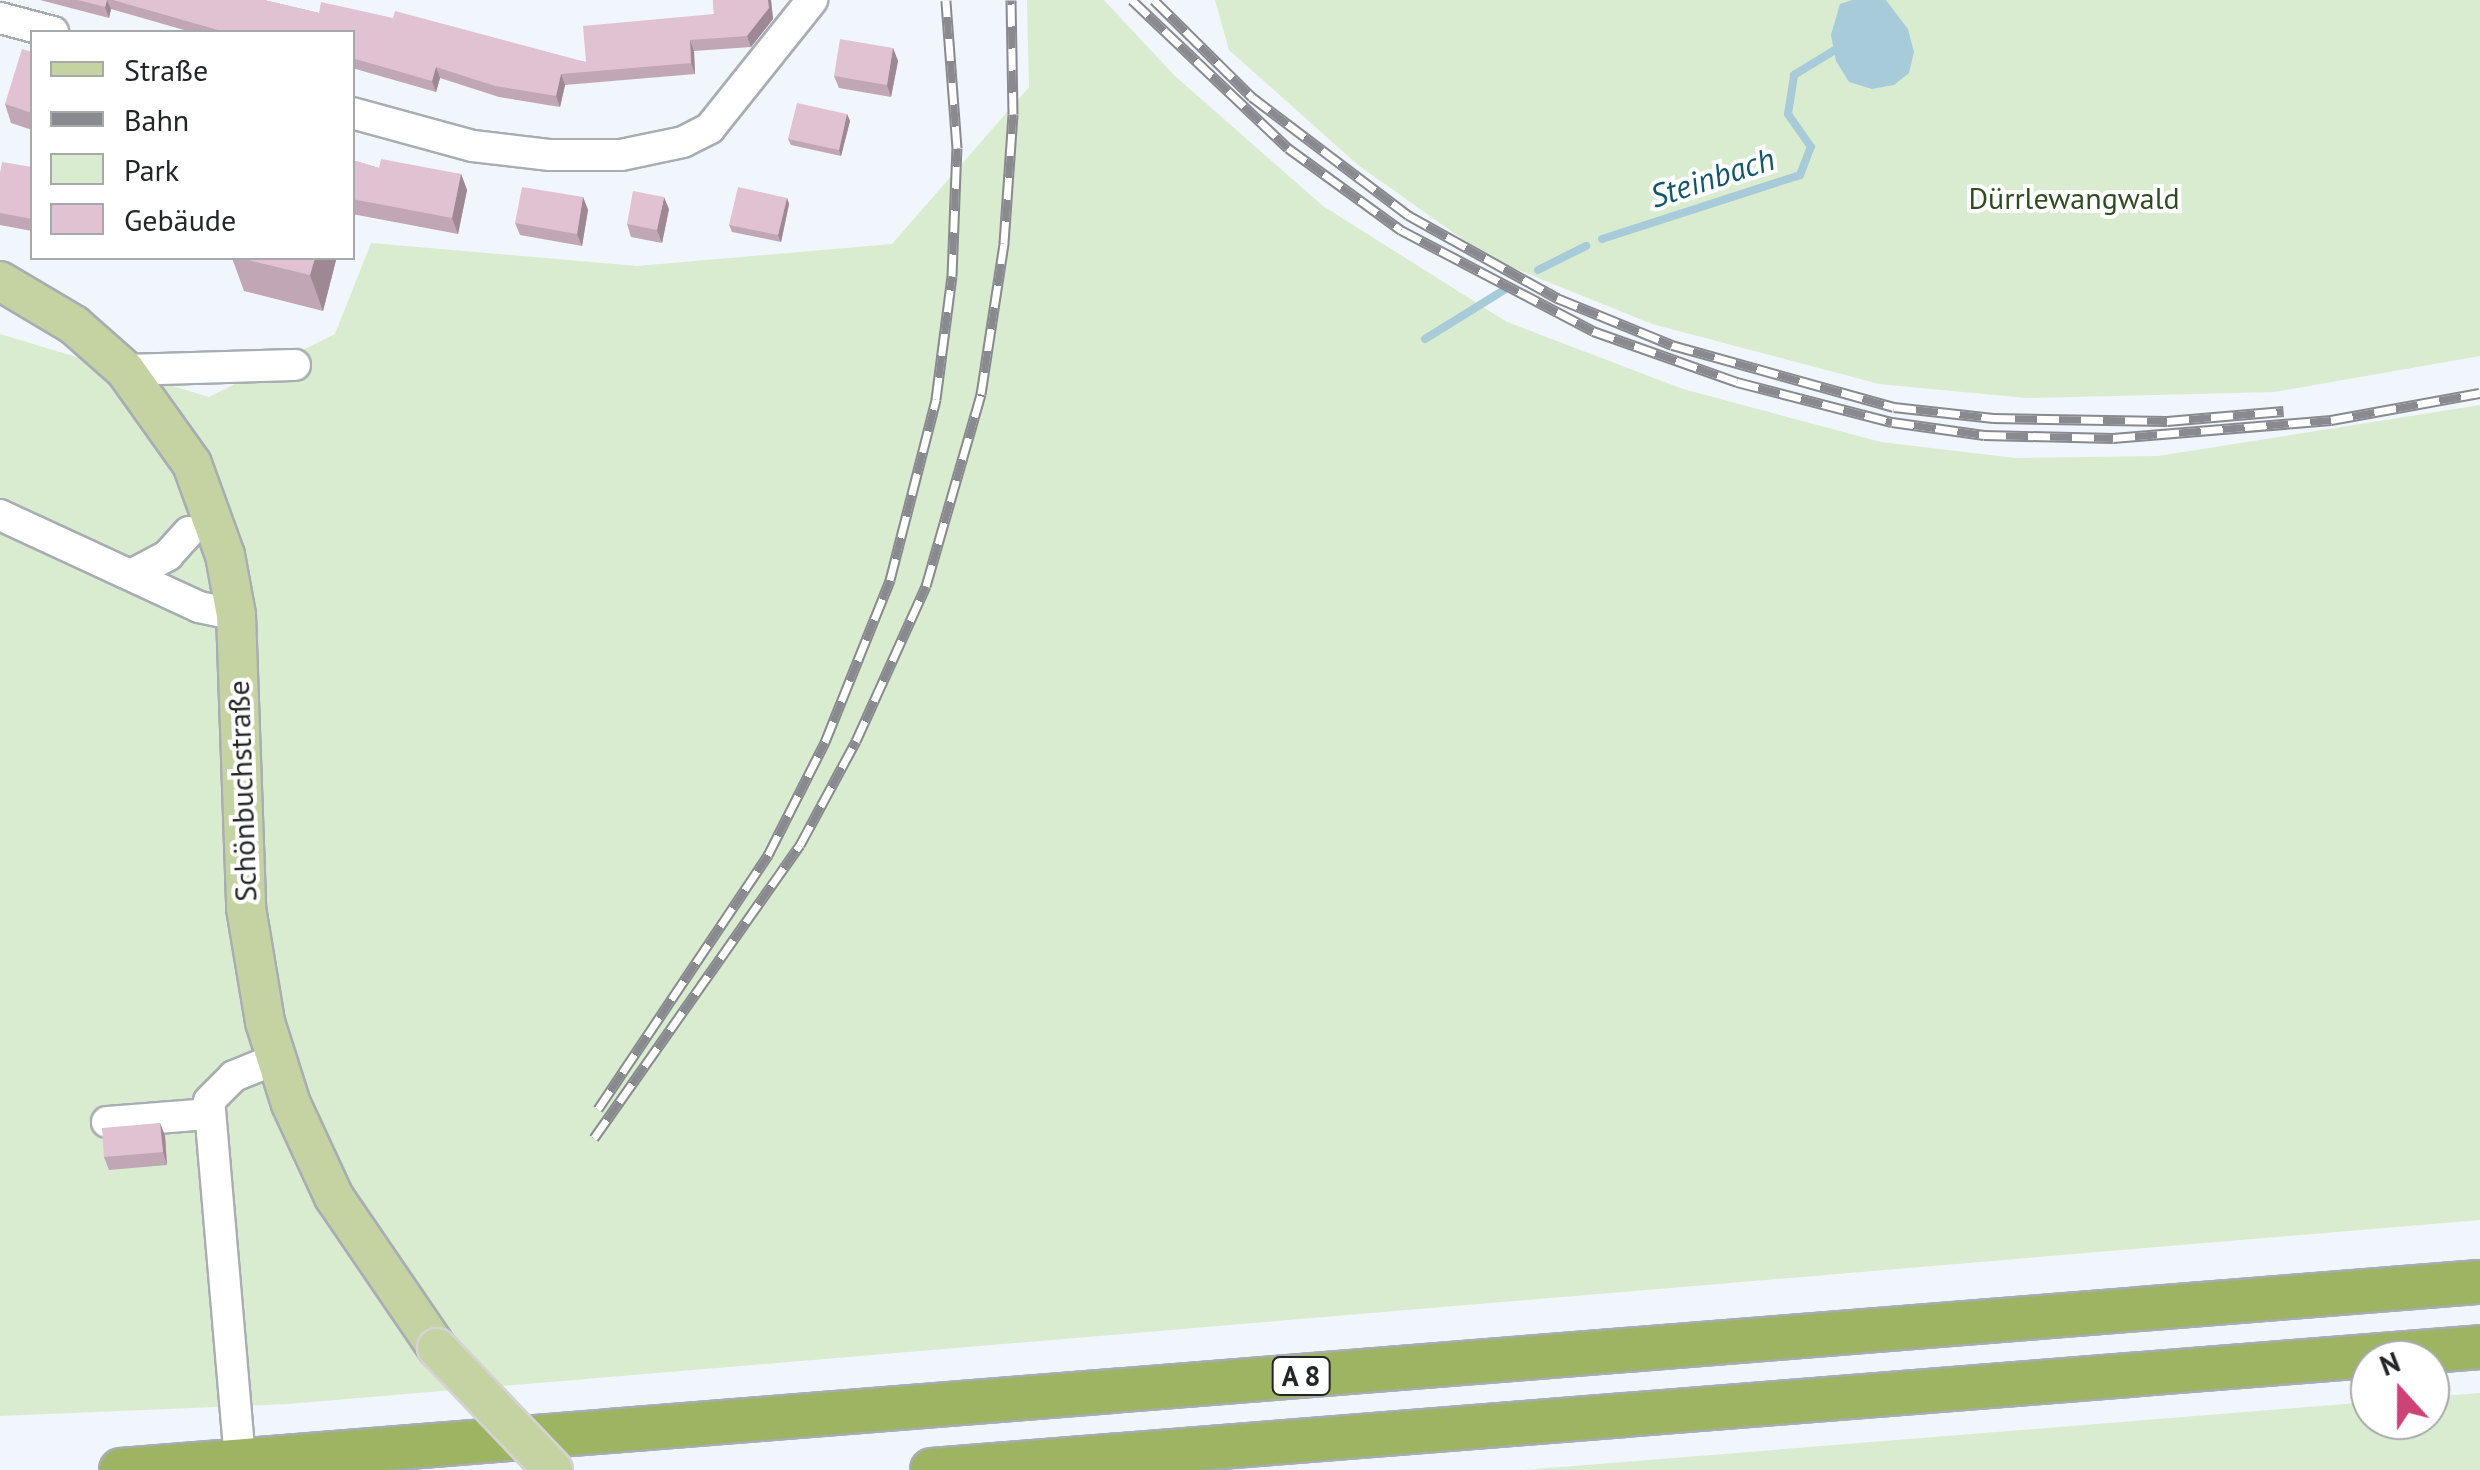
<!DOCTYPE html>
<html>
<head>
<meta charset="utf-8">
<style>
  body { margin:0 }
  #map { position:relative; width:2480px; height:1470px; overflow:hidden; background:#f1f5fc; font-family:"PT Sans",sans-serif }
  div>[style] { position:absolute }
  .green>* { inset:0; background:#d9ecd0 }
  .water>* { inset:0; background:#a8cbd9 }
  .stream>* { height:8px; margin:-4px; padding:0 4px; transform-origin:4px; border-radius:4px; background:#a8cbd9 }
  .roads { filter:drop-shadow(2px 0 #a8adb3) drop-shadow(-2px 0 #a8adb3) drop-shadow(0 2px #a8adb3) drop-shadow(0 -2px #a8adb3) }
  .minor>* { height:30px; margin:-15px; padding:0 15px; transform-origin:15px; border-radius:15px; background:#fff }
  .major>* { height:38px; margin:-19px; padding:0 19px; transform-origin:19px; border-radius:19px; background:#c4d3a1 }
  .highway>* { height:42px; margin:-21px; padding:0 21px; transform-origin:21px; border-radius:21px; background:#9db562 }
  .rail>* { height:11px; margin-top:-5.5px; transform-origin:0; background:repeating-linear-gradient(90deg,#fff 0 22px,#888a8f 0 44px); box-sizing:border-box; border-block:2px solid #888a8f }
  .bridges { filter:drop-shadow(2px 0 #d3d3d4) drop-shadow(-2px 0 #d3d3d4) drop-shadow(0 2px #d3d3d4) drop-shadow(0 -2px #d3d3d4) }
  .major-bridge>* { height:38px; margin:-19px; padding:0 19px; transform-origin:19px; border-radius:19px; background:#c4d3a1 }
  .wall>* { inset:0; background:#c1a7b5 }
  .shaded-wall>* { inset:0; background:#9d8894 }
  .building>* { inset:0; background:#e0c2d3 }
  span { translate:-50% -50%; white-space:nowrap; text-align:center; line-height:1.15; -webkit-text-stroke:8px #fff; paint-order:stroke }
  .shield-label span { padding:2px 8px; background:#fff; border:2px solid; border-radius:8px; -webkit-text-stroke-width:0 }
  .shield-label { font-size:28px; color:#242527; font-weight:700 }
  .park-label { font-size:30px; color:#304a22 }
  .street-label { font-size:30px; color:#242527 }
  .water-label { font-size:32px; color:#13556a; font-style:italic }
  .legend { position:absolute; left:30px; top:30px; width:325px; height:230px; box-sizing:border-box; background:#fff; border:2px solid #a7a8a9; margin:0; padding:12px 18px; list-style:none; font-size:30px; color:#242527 }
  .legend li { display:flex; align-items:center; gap:20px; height:50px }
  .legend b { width:50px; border:2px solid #a7a8a9 }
  .north { position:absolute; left:2350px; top:1340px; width:100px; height:100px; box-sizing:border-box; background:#fff; border:2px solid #a7a8a9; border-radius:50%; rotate:339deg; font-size:28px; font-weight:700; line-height:40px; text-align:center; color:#242527 }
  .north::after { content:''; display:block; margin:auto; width:35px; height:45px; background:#cd4378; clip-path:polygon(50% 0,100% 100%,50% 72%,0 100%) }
</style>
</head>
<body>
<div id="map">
  <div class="green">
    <div style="clip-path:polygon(1027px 0,1104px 0,1175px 76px,1323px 206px,1507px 322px,1683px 389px,1881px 442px,2015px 458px,2158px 456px,2480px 405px,2480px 1220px,288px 1404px,0 1416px,0 334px,209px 397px,335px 334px,371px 243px,637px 266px,892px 244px,1029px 87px)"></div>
    <div style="clip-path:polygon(1215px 0,1852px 0,1840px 5px,1908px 29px,1886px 0,2480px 0,2480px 356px,2274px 392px,2027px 398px,1879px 384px,1652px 324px,1489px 258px,1358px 165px,1229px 50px)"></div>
    <div style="clip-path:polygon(2480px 1393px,2480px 1470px,1524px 1470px,2370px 1402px,2370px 1420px,2430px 1420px,2430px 1397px)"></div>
  </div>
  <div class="water">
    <div style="clip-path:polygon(1852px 0,1886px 0,1908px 29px,1914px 52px,1909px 73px,1894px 85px,1872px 89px,1849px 82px,1836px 61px,1831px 35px,1840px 4px)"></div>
  </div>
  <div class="stream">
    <div style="left:1602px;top:239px;width:208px;rotate:-17.9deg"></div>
    <div style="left:1800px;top:175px;width:30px;rotate:-69deg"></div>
    <div style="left:1811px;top:147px;width:40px;rotate:-124.9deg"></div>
    <div style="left:1788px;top:114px;width:39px;rotate:-81deg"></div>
    <div style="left:1794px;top:75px;width:57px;rotate:-31.5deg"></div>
    <div style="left:1538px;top:270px;width:54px;rotate:-26.6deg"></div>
    <div style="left:1425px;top:339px;width:93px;rotate:-31.8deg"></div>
  </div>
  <div class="roads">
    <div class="minor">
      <div style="left:0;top:18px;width:55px;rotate:14.8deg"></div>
      <div style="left:352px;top:113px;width:125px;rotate:15.3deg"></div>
      <div style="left:473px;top:146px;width:78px;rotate:6.7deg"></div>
      <div style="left:550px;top:155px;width:71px"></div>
      <div style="left:621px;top:155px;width:63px;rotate:-11.8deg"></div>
      <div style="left:683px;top:142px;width:30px;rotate:-27deg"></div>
      <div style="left:710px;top:128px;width:164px;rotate:-51.4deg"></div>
      <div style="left:125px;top:370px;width:170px;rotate:-1.7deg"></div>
      <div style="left:0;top:515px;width:219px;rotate:24.8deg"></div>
      <div style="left:199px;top:607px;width:38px;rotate:12deg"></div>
      <div style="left:133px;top:574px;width:40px;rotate:-28deg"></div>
      <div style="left:168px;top:555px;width:31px;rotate:-48deg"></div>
      <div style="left:107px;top:1122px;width:101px;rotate:-4.5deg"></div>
      <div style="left:240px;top:1460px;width:360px;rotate:-94.9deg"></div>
      <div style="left:209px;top:1101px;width:35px;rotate:-45deg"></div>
      <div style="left:234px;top:1076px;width:45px;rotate:-22deg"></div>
    </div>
    <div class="major">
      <div style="left:0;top:281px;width:86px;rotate:30.7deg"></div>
      <div style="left:74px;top:325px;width:68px;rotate:41.4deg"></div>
      <div style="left:125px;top:370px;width:115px;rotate:54.5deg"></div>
      <div style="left:192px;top:464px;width:97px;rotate:70.1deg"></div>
      <div style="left:225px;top:555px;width:61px;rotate:79.6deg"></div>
      <div style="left:236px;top:615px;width:293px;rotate:88deg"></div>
      <div style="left:246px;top:908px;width:116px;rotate:80.5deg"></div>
      <div style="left:265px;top:1022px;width:86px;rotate:72.4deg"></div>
      <div style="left:291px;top:1104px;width:102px;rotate:65.2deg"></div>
      <div style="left:334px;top:1197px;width:183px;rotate:55.7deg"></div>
    </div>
    <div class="highway">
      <div style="left:121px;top:1470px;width:2366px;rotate:-4.56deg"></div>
      <div style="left:932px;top:1470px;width:1553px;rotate:-4.54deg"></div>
    </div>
  </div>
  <div class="rail">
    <div style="left:1132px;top:0;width:215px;rotate:43.5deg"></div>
    <div style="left:1288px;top:148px;width:140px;rotate:36deg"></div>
    <div style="left:1401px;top:230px;width:217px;rotate:27.7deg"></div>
    <div style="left:1593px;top:331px;width:153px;rotate:19.5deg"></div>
    <div style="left:1737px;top:382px;width:160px;rotate:14.5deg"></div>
    <div style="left:1892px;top:422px;width:93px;rotate:8deg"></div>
    <div style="left:1984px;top:435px;width:129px;rotate:1.3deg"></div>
    <div style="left:2113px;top:438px;width:219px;rotate:-4.7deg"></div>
    <div style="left:2331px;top:420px;width:151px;rotate:-10.3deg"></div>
    <div style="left:1154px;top:0;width:138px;rotate:44.7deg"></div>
    <div style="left:1252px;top:97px;width:196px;rotate:37.1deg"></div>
    <div style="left:1408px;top:215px;width:171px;rotate:29.1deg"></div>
    <div style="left:1557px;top:298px;width:124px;rotate:22.2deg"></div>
    <div style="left:1672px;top:345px;width:230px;rotate:15.6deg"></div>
    <div style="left:1894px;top:407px;width:100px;rotate:6.3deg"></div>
    <div style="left:1993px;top:418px;width:174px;rotate:1deg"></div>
    <div style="left:2167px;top:421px;width:117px;rotate:-4.9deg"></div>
    <div style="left:598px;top:1109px;width:306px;rotate:-56.2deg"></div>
    <div style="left:768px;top:855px;width:127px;rotate:-63.2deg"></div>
    <div style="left:825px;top:742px;width:175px;rotate:-68.1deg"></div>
    <div style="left:890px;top:580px;width:187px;rotate:-75.7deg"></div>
    <div style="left:936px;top:399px;width:124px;rotate:-82.6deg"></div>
    <div style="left:952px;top:276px;width:128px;rotate:-87.8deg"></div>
    <div style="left:957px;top:148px;width:148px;rotate:-94.3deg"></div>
    <div style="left:594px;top:1138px;width:358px;rotate:-54.9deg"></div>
    <div style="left:800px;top:845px;width:118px;rotate:-61.7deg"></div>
    <div style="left:856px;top:741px;width:170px;rotate:-65.7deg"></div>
    <div style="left:926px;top:586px;width:200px;rotate:-74deg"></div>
    <div style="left:981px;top:394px;width:153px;rotate:-81.3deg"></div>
    <div style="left:1004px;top:243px;width:129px;rotate:-86deg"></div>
    <div style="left:1013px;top:114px;width:114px;rotate:-91deg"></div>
  </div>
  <div class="bridges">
    <div class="major-bridge">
      <div style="left:437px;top:1348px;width:168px;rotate:46.4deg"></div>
    </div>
  </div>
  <div class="wall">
    <div style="clip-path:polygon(40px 0,264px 0,319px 13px,586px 62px,714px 14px,713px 0,771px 0,773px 19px,751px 47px,694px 51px,695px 74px,565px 85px,560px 107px,499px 97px,440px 78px,436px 92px,352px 68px,352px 32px,191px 32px,111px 9px,109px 18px)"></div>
    <div style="clip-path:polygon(893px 48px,898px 61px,891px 97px,839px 88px,834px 76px)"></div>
    <div style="clip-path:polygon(32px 52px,32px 130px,11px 123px,5px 104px)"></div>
    <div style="clip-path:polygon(847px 114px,850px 121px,841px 156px,791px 145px,788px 139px)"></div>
    <div style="clip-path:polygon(352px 160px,379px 168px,461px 174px,467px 190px,458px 234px,352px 214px)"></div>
    <div style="clip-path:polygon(32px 167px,32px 231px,0 225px,0 173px)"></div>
    <div style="clip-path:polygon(583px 197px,588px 210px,582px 246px,520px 235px,515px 223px)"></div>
    <div style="clip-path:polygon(787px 198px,789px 204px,781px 242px,732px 232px,729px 225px)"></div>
    <div style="clip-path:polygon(669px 209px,662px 243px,631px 237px,627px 224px)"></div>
    <div style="clip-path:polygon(232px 258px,335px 258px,336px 260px,323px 311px,244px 291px)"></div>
    <div style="clip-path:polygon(160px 1123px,165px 1136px,167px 1165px,109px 1170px,104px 1157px)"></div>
  </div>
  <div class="shaded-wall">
    <div style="clip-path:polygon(107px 0,111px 9px,109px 18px,105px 7px)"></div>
    <div style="clip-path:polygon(768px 0,771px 0,773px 19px,751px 47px,747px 36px)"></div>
    <div style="clip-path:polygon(690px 40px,694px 51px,695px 74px,691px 63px)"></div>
    <div style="clip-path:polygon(893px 48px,898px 61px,891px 97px,887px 85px)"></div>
    <div style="clip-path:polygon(436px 67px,440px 78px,436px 92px,432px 81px)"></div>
    <div style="clip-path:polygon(561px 74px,565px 85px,560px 107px,556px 96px)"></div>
    <div style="clip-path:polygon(847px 114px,850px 121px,841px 156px,839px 150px)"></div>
    <div style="clip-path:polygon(461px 174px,467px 190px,458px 234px,452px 218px)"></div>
    <div style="clip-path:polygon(583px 197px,588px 210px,582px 246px,577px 234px)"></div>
    <div style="clip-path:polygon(664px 197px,669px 209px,662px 243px,657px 230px)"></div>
    <div style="clip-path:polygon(787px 198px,789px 204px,781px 242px,778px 235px)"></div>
    <div style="clip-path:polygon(315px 258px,335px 258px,336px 260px,323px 311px,310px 275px)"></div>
    <div style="clip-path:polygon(160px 1123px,165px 1136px,167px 1165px,163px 1152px)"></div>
  </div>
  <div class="building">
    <div style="clip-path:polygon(78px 0,107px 0,105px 7px)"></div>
    <div style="clip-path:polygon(113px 0,264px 0,319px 13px,321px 2px,393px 18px,395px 11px,586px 62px,583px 26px,714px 14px,713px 0,768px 0,769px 8px,747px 36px,690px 40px,691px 63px,561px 74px,556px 96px,495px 86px,436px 67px,432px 81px,352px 58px,352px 32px,225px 32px)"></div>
    <div style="clip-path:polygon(840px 39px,893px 48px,887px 85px,834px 76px)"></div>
    <div style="clip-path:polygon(22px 49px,32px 52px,32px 113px,5px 104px)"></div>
    <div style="clip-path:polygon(797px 103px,847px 114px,839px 150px,788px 139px)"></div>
    <div style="clip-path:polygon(381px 159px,461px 174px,452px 218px,352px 199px,352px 160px,379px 168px)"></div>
    <div style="clip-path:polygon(2px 162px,32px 167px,32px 219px,0 213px,0 173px)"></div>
    <div style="clip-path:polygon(522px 187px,583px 197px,577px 234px,515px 223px)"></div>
    <div style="clip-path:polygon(738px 187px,787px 198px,778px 235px,729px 225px)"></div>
    <div style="clip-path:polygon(633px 191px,664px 197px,657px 230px,627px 224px)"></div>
    <div style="clip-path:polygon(240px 258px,315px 258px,310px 275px)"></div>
    <div style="clip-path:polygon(160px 1123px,163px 1152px,104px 1157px,102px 1128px)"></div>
  </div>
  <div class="shield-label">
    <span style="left:1301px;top:1376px">A 8</span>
  </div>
  <div class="park-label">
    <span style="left:2074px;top:198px">Dürrlewangwald</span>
  </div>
  <div class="street-label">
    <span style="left:242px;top:791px;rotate:-92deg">Schönbuchstraße</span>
  </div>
  <div class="water-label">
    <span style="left:1712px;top:177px;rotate:-18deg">Steinbach</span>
  </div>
  <ul class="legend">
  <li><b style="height:12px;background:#c4d3a1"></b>Straße</li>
  <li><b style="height:12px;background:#888a8f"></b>Bahn</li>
  <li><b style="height:28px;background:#d9ecd0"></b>Park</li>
  <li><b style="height:28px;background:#e0c2d3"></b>Gebäude</li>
  </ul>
  <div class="north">N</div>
</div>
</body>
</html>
